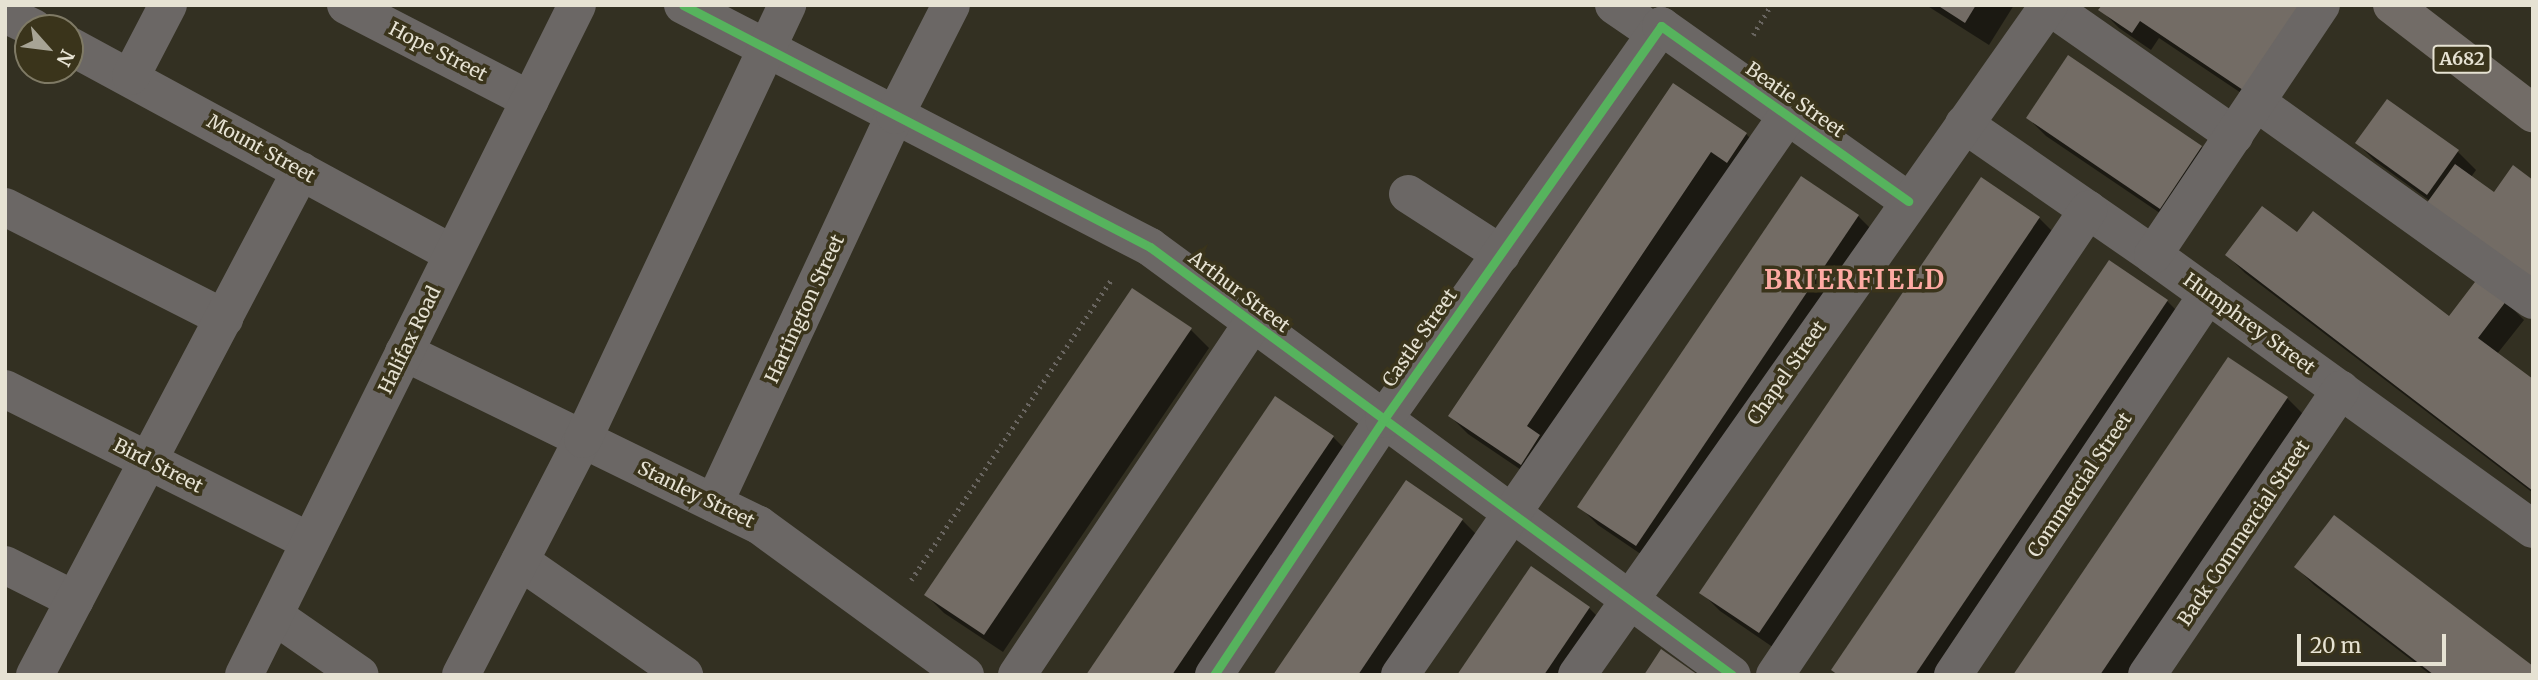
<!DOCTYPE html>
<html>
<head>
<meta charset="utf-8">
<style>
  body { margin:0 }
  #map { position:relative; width:2538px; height:680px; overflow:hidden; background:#333022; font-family:Merriweather,serif }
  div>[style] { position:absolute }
  .shadow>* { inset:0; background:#0007 }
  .building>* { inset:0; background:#736c65 }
  .path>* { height:4.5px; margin-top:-2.25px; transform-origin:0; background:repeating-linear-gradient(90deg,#696560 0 2px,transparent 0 7px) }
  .minor>* { height:38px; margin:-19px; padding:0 19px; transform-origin:19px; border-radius:19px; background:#6b6765 }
  .highway>* { height:38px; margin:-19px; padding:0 19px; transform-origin:19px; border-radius:19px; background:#726c67 }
  .cycleway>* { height:9px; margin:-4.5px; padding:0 4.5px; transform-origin:4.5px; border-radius:4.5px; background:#56b35d }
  span { translate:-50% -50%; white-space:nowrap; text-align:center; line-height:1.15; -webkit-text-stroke:7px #3a341b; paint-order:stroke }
  .shield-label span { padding:2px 5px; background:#3a341b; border:2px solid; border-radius:5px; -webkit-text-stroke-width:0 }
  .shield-label { font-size:18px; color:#e6e2d3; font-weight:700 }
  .street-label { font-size:19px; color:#e6e2d3 }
  .district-label { font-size:26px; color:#feaaa3; font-weight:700; letter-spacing:2px }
  .frame { position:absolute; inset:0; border:7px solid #e6e2d3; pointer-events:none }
  .north { position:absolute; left:14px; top:14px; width:70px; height:70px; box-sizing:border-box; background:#3a341b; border:2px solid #7f7a65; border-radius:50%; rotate:118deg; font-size:19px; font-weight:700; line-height:28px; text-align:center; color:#e6e2d3 }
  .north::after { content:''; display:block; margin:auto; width:24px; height:32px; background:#a7a495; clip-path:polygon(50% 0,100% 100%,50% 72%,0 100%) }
  .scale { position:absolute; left:2297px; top:634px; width:149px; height:32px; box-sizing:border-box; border:4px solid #e6e2d3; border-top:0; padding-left:9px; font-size:21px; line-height:24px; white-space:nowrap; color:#e6e2d3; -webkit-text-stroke:5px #3a341b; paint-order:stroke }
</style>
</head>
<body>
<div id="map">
  <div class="shadow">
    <div style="clip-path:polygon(1926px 5px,2014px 5px,1989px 45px)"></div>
    <div style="clip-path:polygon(2309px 5px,2262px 107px,2159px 38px,2151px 50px,2119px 28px,2101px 10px)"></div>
    <div style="clip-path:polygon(1674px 85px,1746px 134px,1764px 152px,1539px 482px,1468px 434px,1450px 416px)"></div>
    <div style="clip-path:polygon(2387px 101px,2458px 152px,2476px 170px,2471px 177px,2533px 287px,2430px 201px,2375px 161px,2357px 143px)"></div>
    <div style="clip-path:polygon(2028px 118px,2201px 147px,2219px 165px,2179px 226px,2046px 136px)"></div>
    <div style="clip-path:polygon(1858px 216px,1876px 234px,1654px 563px,1598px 525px,1580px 507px)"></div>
    <div style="clip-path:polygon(2039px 218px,2057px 236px,1777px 650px,1720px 611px,1701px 592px)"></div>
    <div style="clip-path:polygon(2297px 235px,2450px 318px,2506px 302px,2524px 320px,2497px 354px,2533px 381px,2533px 493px,2245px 273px,2227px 255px)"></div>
    <div style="clip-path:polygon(2167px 301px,2185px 319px,1945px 675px,1838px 675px)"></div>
    <div style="clip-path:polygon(1191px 330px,1209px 348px,1003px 652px,944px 613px,926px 595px)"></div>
    <div style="clip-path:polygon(2287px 398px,2305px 416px,2130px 675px,2015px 675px)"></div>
    <div style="clip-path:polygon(1333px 437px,1351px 455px,1202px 675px,1088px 675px)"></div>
    <div style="clip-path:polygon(1462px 520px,1480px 538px,1388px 675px,1275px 675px)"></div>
    <div style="clip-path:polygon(2296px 567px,2533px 675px,2431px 675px,2314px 585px)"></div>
    <div style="clip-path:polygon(1589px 608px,1607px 626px,1574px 675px,1460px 675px)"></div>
  </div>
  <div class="building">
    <div style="clip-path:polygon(1937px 5px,1976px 5px,1965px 23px)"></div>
    <div style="clip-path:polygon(2102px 5px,2300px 5px,2243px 90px,2140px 21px,2132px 33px,2098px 10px)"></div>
    <div style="clip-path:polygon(2068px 55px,2202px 146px,2160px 209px,2026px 118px)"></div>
    <div style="clip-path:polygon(1673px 83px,1747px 133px,1727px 163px,1711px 152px,1527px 426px,1540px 435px,1521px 465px,1448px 416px)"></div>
    <div style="clip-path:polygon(2387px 99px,2459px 150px,2427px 195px,2355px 143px)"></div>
    <div style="clip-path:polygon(2455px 164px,2494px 192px,2513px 165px,2533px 180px,2533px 282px,2426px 204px)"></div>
    <div style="clip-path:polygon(1801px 176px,1859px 215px,1636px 546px,1577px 507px)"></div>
    <div style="clip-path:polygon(1981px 177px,2040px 217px,1759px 633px,1699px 593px)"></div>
    <div style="clip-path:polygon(2262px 206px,2297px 232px,2313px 211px,2449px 316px,2478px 278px,2507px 300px,2478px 338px,2533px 379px,2533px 491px,2225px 255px)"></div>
    <div style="clip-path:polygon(2109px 260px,2168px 300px,1915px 675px,1838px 675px,1831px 670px)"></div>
    <div style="clip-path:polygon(1132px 288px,1192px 328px,984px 635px,924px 595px)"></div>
    <div style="clip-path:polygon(2228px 357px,2288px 397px,2100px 675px,2013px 675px)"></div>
    <div style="clip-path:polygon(1275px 396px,1334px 436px,1172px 675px,1086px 675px)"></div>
    <div style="clip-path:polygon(1406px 480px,1463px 519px,1358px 675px,1273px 675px)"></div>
    <div style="clip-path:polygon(2334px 515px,2533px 666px,2533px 675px,2434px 675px,2294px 567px)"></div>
    <div style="clip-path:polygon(1531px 566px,1590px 607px,1544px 675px,1457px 675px)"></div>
    <div style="clip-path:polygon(1661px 649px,1698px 675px,1644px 675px)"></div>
  </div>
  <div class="path">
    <div style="left:1753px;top:35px;width:35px;rotate:-59deg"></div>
    <div style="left:911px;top:580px;width:362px;rotate:-56.3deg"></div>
  </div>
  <div class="minor">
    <div style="left:346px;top:5px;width:207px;rotate:27.3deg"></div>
    <div style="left:683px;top:5px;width:526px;rotate:27.39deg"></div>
    <div style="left:1150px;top:247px;width:722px;rotate:36.33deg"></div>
    <div style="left:1614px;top:5px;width:51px;rotate:34.6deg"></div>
    <div style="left:2049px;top:6px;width:226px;rotate:34.9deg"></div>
    <div style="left:5px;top:14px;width:32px;rotate:26deg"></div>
    <div style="left:70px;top:46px;width:434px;rotate:28.5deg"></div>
    <div style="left:131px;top:76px;width:80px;rotate:-62.5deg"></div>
    <div style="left:2256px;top:102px;width:340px;rotate:35.6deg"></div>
    <div style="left:1964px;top:124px;width:230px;rotate:34.7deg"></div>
    <div style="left:2153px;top:255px;width:468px;rotate:35.8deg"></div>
    <div style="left:1408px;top:194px;width:111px;rotate:32.8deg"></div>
    <div style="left:5px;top:207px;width:246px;rotate:26.9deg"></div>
    <div style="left:2153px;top:255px;width:301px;rotate:-56.1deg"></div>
    <div style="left:404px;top:352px;width:395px;rotate:26deg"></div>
    <div style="left:759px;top:525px;width:255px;rotate:36.1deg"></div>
    <div style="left:5px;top:389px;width:341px;rotate:26.6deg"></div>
    <div style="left:714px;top:503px;width:428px;rotate:-65deg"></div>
    <div style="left:895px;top:115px;width:123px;rotate:-63deg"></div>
    <div style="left:520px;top:561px;width:200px;rotate:34.8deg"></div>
    <div style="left:5px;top:565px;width:78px;rotate:26.6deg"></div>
    <div style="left:275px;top:616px;width:103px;rotate:34.8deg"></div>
    <div style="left:35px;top:675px;width:570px;rotate:-62.18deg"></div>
    <div style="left:244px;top:675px;width:748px;rotate:-63.57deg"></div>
    <div style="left:461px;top:675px;width:266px;rotate:-62.7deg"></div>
    <div style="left:583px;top:439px;width:480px;rotate:-64.8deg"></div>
    <div style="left:1017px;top:675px;width:422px;rotate:-56.2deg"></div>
    <div style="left:1214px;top:675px;width:307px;rotate:-56.4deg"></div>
    <div style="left:1384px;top:419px;width:481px;rotate:-54.8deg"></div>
    <div style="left:1661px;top:26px;width:303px;rotate:35.3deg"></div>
    <div style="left:1400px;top:675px;width:680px;rotate:-55.3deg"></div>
    <div style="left:1577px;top:675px;width:820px;rotate:-54.84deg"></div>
    <div style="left:1775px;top:675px;width:561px;rotate:-56.05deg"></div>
    <div style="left:1953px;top:675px;width:458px;rotate:-56.2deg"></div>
    <div style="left:2147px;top:675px;width:345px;rotate:-55.8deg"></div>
  </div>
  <div class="highway">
    <div style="left:2392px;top:5px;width:178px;rotate:37.5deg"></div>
  </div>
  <div class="cycleway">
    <div style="left:683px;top:5px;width:526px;rotate:27.39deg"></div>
    <div style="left:1150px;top:247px;width:722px;rotate:36.33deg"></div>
    <div style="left:1214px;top:675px;width:307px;rotate:-56.4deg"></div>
    <div style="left:1384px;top:419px;width:481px;rotate:-54.8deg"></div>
    <div style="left:1661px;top:26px;width:303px;rotate:35.3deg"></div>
  </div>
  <div class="shield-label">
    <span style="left:2462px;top:59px">A682</span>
  </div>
  <div class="street-label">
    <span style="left:438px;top:52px;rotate:27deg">Hope Street</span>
    <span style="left:1795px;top:100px;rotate:35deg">Beatie Street</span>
    <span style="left:261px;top:149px;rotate:29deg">Mount Street</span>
    <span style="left:1239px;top:292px;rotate:37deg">Arthur Street</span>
    <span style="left:805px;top:309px;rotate:-65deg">Hartington Street</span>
    <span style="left:2249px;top:324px;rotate:36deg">Humphrey Street</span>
    <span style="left:1420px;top:338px;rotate:-55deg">Castle Street</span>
    <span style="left:410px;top:340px;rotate:-64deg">Halifax Road</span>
    <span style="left:1787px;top:373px;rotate:-55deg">Chapel Street</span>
    <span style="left:158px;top:466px;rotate:27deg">Bird Street</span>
    <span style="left:2080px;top:485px;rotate:-56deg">Commercial Street</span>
    <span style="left:696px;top:495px;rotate:26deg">Stanley Street</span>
    <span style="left:2244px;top:533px;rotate:-56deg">Back Commercial Street</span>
  </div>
  <div class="district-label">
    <span style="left:1855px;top:280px">BRIERFIELD</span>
  </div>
  <div class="frame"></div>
  <div class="north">N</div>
  <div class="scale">20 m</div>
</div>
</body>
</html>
